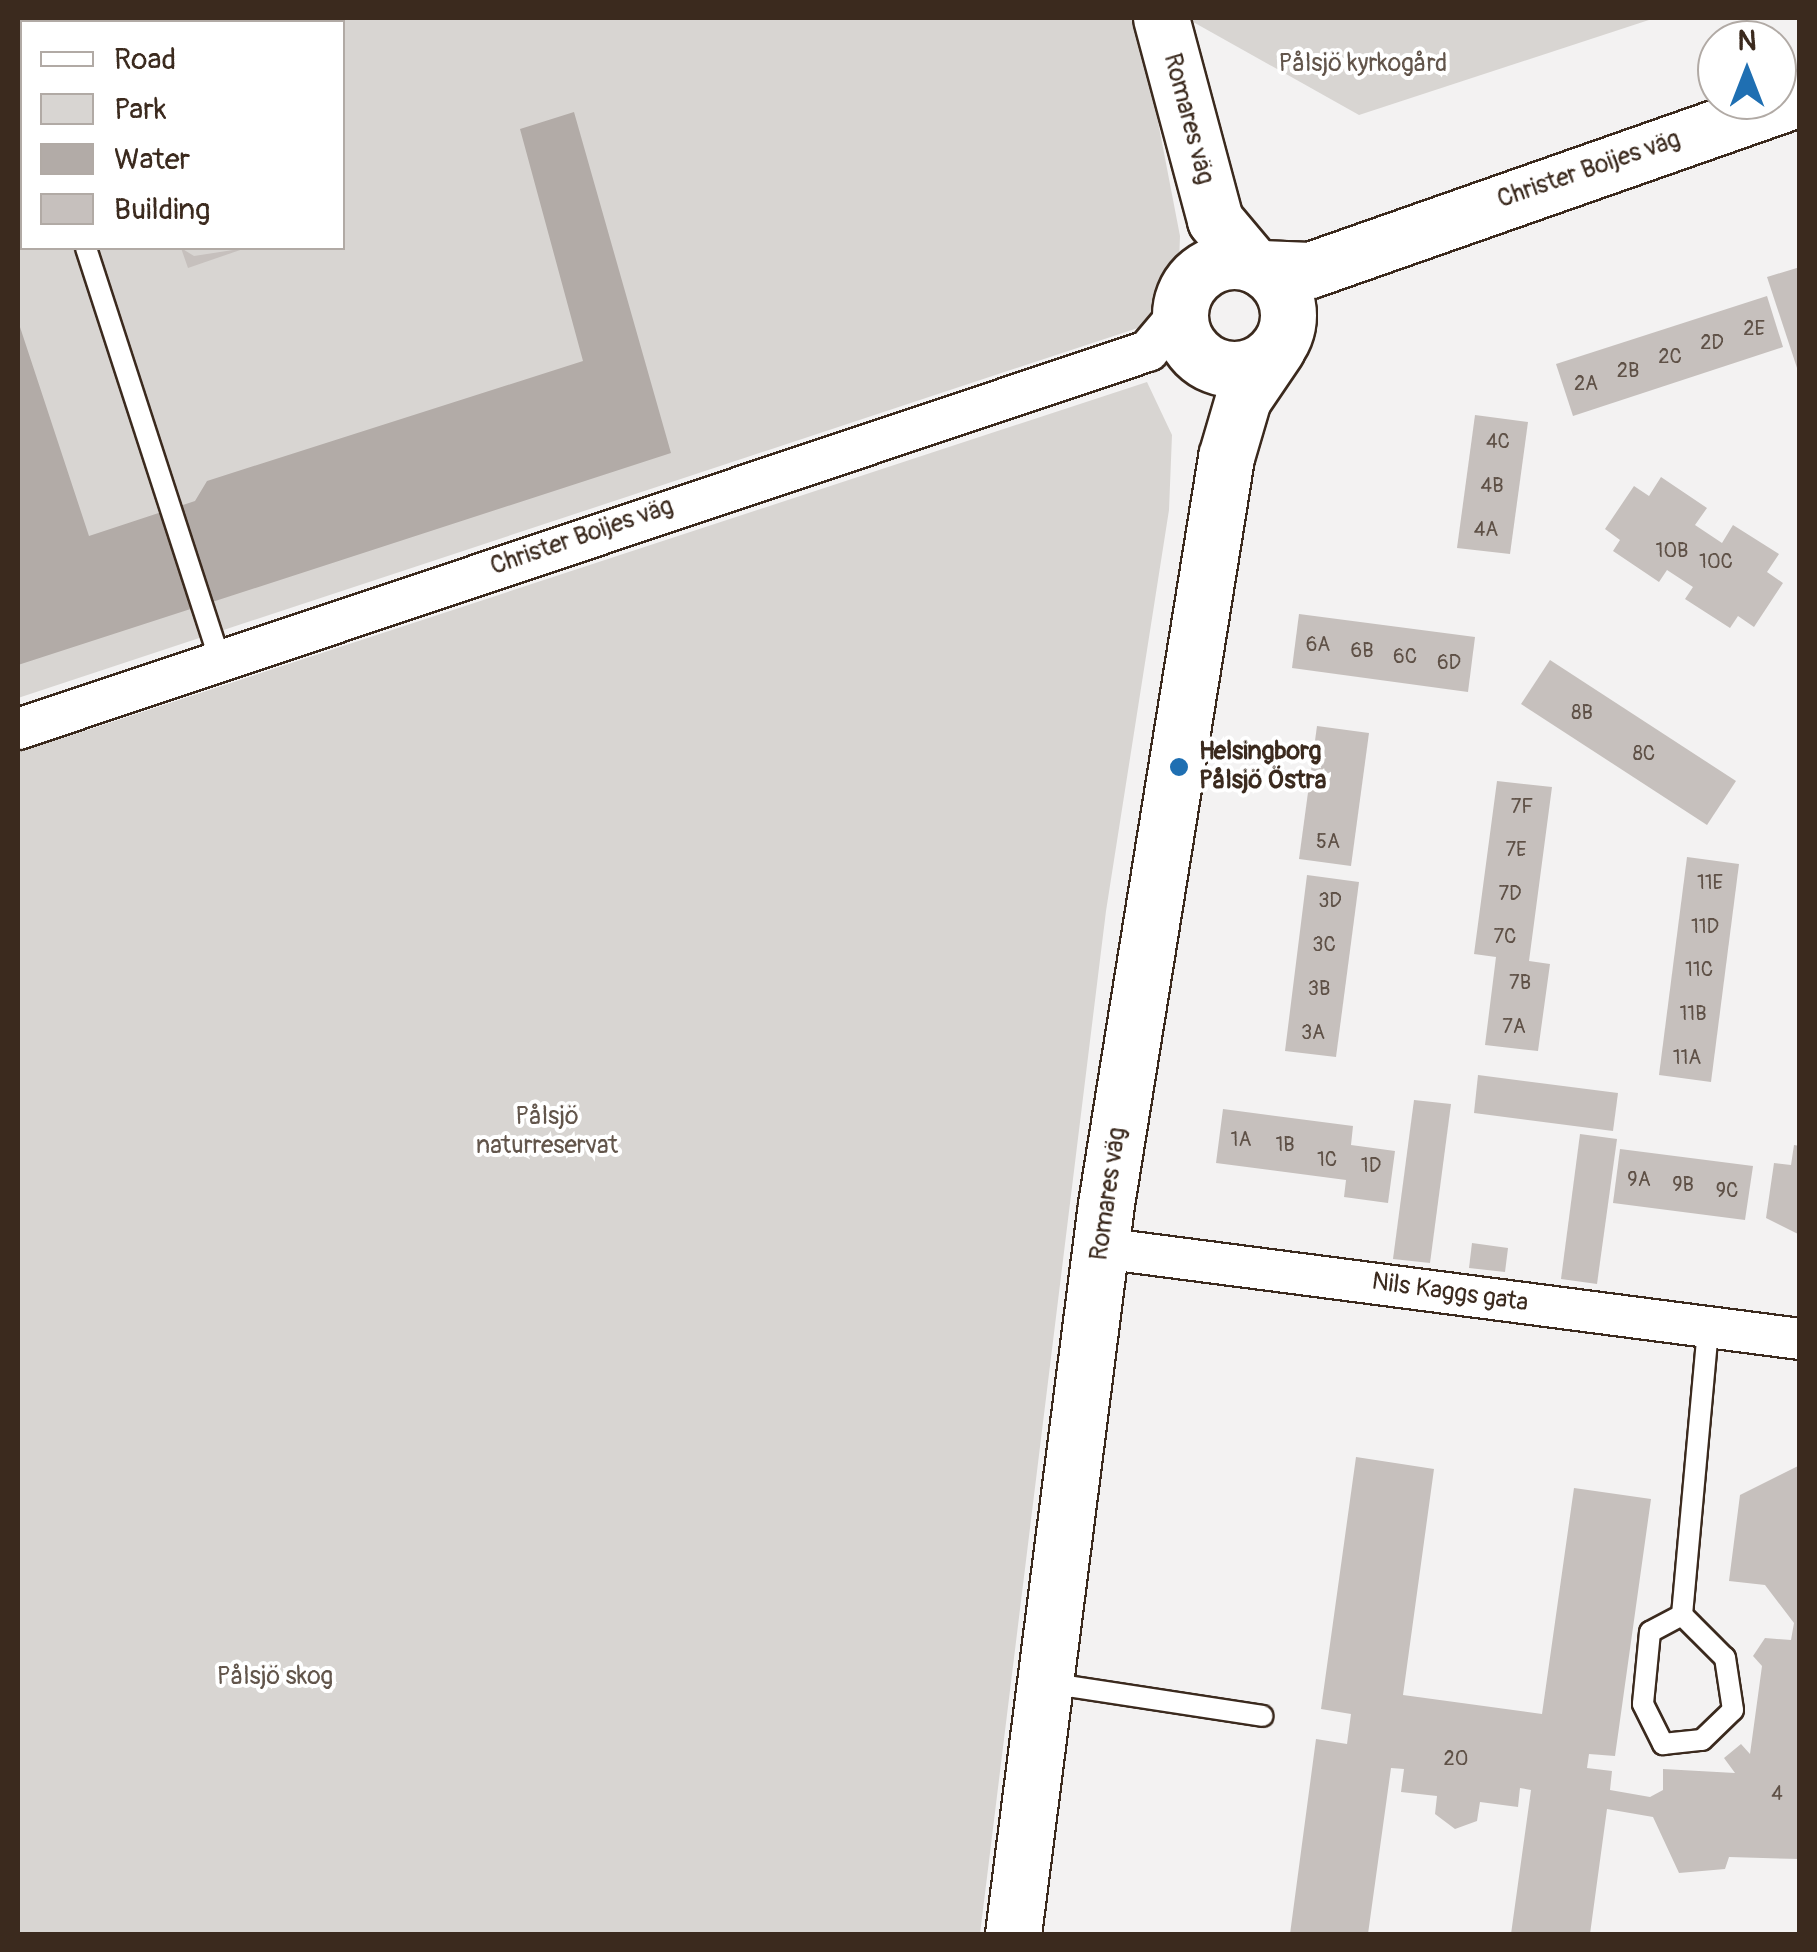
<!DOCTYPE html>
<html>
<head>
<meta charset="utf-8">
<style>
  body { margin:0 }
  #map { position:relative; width:1817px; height:1952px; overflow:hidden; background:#f3f2f2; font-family:Pangolin,sans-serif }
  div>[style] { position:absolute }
  .green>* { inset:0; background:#d8d5d2 }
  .water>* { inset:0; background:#b2aba7 }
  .building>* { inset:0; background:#c6c0bd }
  .roads { filter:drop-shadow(2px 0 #3b2a1e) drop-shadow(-2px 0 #3b2a1e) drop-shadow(0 2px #3b2a1e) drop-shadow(0 -2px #3b2a1e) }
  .lane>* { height:20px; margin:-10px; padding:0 10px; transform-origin:10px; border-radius:10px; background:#fff }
  .street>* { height:40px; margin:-20px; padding:0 20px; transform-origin:20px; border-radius:20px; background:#fff }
  .secondary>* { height:55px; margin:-27.5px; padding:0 27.5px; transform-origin:27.5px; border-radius:27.5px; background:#fff }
  .secondary>.ring { margin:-27.5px; padding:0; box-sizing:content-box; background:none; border:55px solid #fff; border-radius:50% }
  .dots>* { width:28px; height:28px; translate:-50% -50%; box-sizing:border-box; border:5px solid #fff; border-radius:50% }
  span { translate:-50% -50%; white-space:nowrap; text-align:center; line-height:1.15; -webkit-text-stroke:8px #fff; paint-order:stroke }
  .number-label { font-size:20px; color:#5e5046 }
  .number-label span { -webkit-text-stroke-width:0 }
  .park-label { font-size:25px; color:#62554b }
  .street-label { font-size:25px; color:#3b2a1e }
  .poi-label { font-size:25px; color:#3b2a1e; font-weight:700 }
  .left { translate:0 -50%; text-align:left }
  .frame { position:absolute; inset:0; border:20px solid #3b2a1e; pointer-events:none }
  .legend { position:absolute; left:20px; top:20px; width:325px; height:230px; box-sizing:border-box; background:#fff; border:2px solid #b1aaa5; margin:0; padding:12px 18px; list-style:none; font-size:30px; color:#3b2a1e }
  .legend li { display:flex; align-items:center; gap:20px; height:50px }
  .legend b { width:50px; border:2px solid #b1aaa5 }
  .north { position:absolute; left:1697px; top:20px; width:100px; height:100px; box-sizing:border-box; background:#fff; border:2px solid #b1aaa5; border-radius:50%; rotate:0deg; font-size:28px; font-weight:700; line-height:40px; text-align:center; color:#3b2a1e }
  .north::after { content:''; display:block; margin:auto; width:35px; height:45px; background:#1f6fb2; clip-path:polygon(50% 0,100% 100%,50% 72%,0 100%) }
</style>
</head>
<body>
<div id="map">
  <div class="green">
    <div style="clip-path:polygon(evenodd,18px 18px,1138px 18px,1180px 236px,1178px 292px,1159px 321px,18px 698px,18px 18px,22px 22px,342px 22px,342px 248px,22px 248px,22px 22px)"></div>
    <div style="clip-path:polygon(1186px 18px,1655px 18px,1359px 115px)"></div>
    <div style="clip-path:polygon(1147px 382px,1172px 435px,1169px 510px,1106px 911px,980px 1934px,18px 1934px,18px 713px,60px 739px)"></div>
  </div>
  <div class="water">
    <div style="clip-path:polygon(574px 112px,671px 453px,18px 665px,18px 321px,89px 536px,195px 501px,207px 481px,583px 361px,520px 129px)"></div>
  </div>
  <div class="building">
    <div style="clip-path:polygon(116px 18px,323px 18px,322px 22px)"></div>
    <div style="clip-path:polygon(181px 248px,194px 256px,246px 248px,188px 268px)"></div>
    <div style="clip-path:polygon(1800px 267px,1800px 374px,1799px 374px,1767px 277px)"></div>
    <div style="clip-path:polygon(1767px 296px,1783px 347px,1573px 416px,1556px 364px)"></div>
    <div style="clip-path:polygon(1475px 415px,1528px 422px,1510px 554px,1457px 548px)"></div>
    <div style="clip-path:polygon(1661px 477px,1707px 508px,1695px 525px,1722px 543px,1733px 525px,1779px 554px,1767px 572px,1783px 583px,1754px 627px,1738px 616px,1730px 628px,1685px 599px,1693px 587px,1667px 570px,1659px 582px,1613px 551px,1620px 540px,1605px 529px,1634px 486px,1649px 496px)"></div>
    <div style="clip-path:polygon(1299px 614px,1475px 637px,1468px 692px,1292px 668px)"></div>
    <div style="clip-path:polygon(1550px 660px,1736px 781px,1707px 825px,1521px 704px)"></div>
    <div style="clip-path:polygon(1317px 726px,1369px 733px,1351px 866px,1299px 859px)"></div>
    <div style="clip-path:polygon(1497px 781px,1552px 787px,1529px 961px,1550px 964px,1538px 1051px,1485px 1045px,1496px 957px,1474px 954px)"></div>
    <div style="clip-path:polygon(1687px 857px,1739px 864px,1711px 1082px,1659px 1075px)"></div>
    <div style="clip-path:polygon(1307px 875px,1359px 882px,1336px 1057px,1285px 1051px)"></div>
    <div style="clip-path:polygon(1478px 1075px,1618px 1093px,1613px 1131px,1474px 1113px)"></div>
    <div style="clip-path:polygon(1414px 1100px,1451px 1104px,1430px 1263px,1393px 1259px)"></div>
    <div style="clip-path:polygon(1223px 1109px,1353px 1126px,1351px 1145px,1395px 1151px,1388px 1203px,1344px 1197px,1346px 1180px,1216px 1163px)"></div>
    <div style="clip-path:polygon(1580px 1134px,1617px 1139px,1597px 1284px,1561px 1279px)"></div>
    <div style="clip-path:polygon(1794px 1145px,1800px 1146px,1800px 1235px,1766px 1218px,1774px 1163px,1791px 1165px)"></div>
    <div style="clip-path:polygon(1620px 1149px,1753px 1166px,1745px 1220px,1613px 1203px)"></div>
    <div style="clip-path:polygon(1472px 1243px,1508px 1248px,1505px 1272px,1469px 1268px)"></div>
    <div style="clip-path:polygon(1356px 1457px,1434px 1469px,1403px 1695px,1542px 1714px,1574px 1488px,1651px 1499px,1615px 1756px,1589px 1754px,1587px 1768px,1612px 1771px,1610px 1790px,1650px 1797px,1663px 1790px,1663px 1769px,1735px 1773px,1724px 1758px,1741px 1744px,1750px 1754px,1762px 1666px,1753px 1656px,1765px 1638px,1791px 1640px,1794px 1623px,1765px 1585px,1729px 1581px,1740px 1495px,1800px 1465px,1800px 1859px,1729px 1857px,1725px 1869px,1679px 1873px,1653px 1817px,1607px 1809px,1590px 1934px,1511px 1934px,1531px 1790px,1520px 1788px,1518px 1807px,1480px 1802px,1477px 1821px,1455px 1829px,1435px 1814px,1437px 1796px,1401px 1792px,1404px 1769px,1391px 1768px,1368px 1934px,1290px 1934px,1316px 1739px,1347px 1744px,1351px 1714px,1321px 1709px)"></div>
  </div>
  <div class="roads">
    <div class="lane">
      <div style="left:18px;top:34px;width:16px;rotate:76deg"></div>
      <div style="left:86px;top:248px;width:431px;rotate:72deg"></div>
      <div style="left:1682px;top:1615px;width:36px;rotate:152deg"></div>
      <div style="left:1650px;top:1632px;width:72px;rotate:95.6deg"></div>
      <div style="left:1643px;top:1704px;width:45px;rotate:63.4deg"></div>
      <div style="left:1663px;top:1744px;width:39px;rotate:-6deg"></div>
      <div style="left:1702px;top:1740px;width:43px;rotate:-44.1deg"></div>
      <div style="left:1733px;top:1710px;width:53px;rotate:-98.7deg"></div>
      <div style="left:1725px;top:1658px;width:61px;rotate:-135deg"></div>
      <div style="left:1682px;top:1615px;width:289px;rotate:-84.8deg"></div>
      <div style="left:1047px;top:1683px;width:218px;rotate:8.7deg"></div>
    </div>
    <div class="street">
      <div style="left:18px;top:729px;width:1192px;rotate:-18.5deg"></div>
      <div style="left:1148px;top:351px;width:50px;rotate:-49.9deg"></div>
      <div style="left:1101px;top:1248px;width:705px;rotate:7.42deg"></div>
    </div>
    <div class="secondary">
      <div style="left:1161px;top:18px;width:209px;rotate:75deg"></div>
      <div style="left:1215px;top:220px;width:57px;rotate:49.9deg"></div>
      <div class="ring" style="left:1180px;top:261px;width:53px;height:53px"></div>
      <div style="left:1261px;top:268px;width:49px;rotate:2.3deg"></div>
      <div style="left:1310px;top:270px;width:519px;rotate:-19.34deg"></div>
      <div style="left:1013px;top:1934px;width:736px;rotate:-82.74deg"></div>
      <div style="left:1106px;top:1204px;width:757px;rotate:-80.87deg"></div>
      <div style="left:1226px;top:457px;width:60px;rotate:-73.7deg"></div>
      <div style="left:1243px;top:399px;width:60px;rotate:-55.8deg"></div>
    </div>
  </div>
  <div class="dots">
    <div style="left:1179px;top:767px;background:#1f6fb2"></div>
  </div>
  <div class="number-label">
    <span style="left:1754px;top:328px">2E</span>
    <span style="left:1712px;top:342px">2D</span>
    <span style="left:1670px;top:356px">2C</span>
    <span style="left:1628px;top:370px">2B</span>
    <span style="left:1586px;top:383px">2A</span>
    <span style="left:1498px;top:441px">4C</span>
    <span style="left:1492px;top:485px">4B</span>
    <span style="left:1486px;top:529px">4A</span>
    <span style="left:1672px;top:550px">10B</span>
    <span style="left:1716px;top:561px">10C</span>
    <span style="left:1318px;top:644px">6A</span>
    <span style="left:1362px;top:650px">6B</span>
    <span style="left:1405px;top:656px">6C</span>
    <span style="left:1449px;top:662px">6D</span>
    <span style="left:1582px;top:712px">8B</span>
    <span style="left:1644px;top:753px">8C</span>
    <span style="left:1522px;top:806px">7F</span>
    <span style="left:1328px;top:841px">5A</span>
    <span style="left:1516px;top:849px">7E</span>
    <span style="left:1710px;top:882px">11E</span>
    <span style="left:1510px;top:893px">7D</span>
    <span style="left:1330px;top:900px">3D</span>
    <span style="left:1705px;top:926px">11D</span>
    <span style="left:1505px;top:936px">7C</span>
    <span style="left:1324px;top:944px">3C</span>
    <span style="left:1699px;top:969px">11C</span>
    <span style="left:1520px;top:982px">7B</span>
    <span style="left:1319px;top:988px">3B</span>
    <span style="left:1693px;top:1013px">11B</span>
    <span style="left:1514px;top:1026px">7A</span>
    <span style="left:1313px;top:1032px">3A</span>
    <span style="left:1687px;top:1057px">11A</span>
    <span style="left:1241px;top:1139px">1A</span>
    <span style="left:1285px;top:1144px">1B</span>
    <span style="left:1327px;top:1159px">1C</span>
    <span style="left:1371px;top:1165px">1D</span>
    <span style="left:1639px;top:1179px">9A</span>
    <span style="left:1683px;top:1184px">9B</span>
    <span style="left:1727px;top:1190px">9C</span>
    <span style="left:1456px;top:1758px">20</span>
    <span style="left:1777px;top:1793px">4</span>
  </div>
  <div class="park-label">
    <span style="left:1363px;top:64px">Pålsjö kyrkogård</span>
    <span style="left:547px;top:1132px">Pålsjö<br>naturreservat</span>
    <span style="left:275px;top:1677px">Pålsjö skog</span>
  </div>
  <div class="street-label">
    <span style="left:1188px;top:119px;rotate:75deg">Romares väg</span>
    <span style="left:1589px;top:170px;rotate:-19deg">Christer Boijes väg</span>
    <span style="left:582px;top:537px;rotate:-19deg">Christer Boijes väg</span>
    <span style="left:1109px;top:1194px;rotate:-82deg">Romares väg</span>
    <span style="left:1450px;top:1293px;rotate:8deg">Nils Kaggs gata</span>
  </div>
  <div class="poi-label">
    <span class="left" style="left:1199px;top:767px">Helsingborg<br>Pålsjö Östra</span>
  </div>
  <div class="frame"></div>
  <ul class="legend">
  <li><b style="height:12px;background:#fff"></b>Road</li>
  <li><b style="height:28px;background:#d8d5d2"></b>Park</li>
  <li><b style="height:28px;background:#b2aba7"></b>Water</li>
  <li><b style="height:28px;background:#c6c0bd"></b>Building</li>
  </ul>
  <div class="north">N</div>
</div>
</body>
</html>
